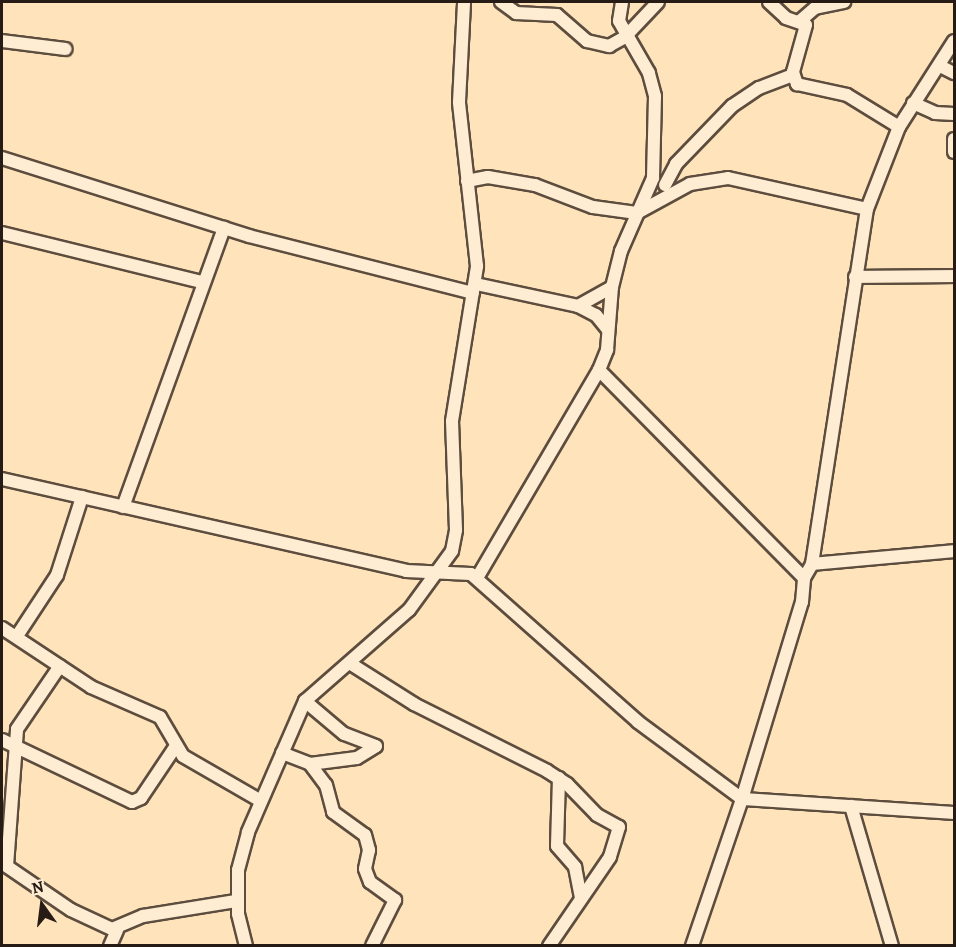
<!DOCTYPE html>
<html>
<head>
<meta charset="utf-8">
<style>
  body { margin:0 }
  #map { position:relative; width:956px; height:947px; overflow:hidden; background:#ffe3bb; font-family:Alegreya,serif }
  div>[style] { position:absolute }
  .roads { filter:drop-shadow(2px 0 #5d4d3e) drop-shadow(-2px 0 #5d4d3e) drop-shadow(0 2px #5d4d3e) drop-shadow(0 -2px #5d4d3e) }
  .minor>* { height:12px; margin:-6px; padding:0 6px; transform-origin:6px; border-radius:6px; background:#ffedd3 }
  span { translate:-50% -50%; white-space:nowrap; text-align:center; line-height:1.15; -webkit-text-stroke:4.5px #ffedd3; paint-order:stroke }
  .frame { position:absolute; inset:0; border:3px solid #271b15; pointer-events:none }
  .north { position:absolute; left:12px; top:875px; width:60px; height:60px; -webkit-text-stroke:4px #ffedd3; paint-order:stroke; rotate:346deg; font-size:16px; font-weight:700; line-height:24px; text-align:center; color:#271b15 }
  .north::after { content:''; display:block; margin:auto; width:21px; height:27px; background:#271b15; clip-path:polygon(50% 0,100% 100%,50% 72%,0 100%) }
</style>
</head>
<body>
<div id="map">
  <div class="roads">
    <div class="minor">
      <div style="left:501px;top:2px;width:19px;rotate:36deg"></div>
      <div style="left:516px;top:13px;width:41px;rotate:2.8deg"></div>
      <div style="left:557px;top:15px;width:40px;rotate:41deg"></div>
      <div style="left:587px;top:41px;width:23px;rotate:13deg"></div>
      <div style="left:609px;top:46px;width:18px;rotate:-29deg"></div>
      <div style="left:625px;top:37px;width:48px;rotate:-46.7deg"></div>
      <div style="left:769px;top:2px;width:23px;rotate:43deg"></div>
      <div style="left:786px;top:18px;width:21px;rotate:19deg"></div>
      <div style="left:806px;top:25px;width:49px;rotate:105.5deg"></div>
      <div style="left:793px;top:72px;width:13px;rotate:72deg"></div>
      <div style="left:797px;top:84px;width:51px;rotate:12.4deg"></div>
      <div style="left:847px;top:95px;width:61px;rotate:31.6deg"></div>
      <div style="left:801px;top:20px;width:18px;rotate:-41deg"></div>
      <div style="left:815px;top:8px;width:30px;rotate:-12deg"></div>
      <div style="left:2px;top:41px;width:64px;rotate:7.2deg"></div>
      <div style="left:940px;top:66px;width:16px;rotate:27deg"></div>
      <div style="left:913px;top:103px;width:24px;rotate:24deg"></div>
      <div style="left:935px;top:113px;width:19px;rotate:3deg"></div>
      <div style="left:954px;top:139px;width:13px;rotate:90deg"></div>
      <div style="left:2px;top:158px;width:259px;rotate:17.5deg"></div>
      <div style="left:249px;top:236px;width:231px;rotate:14.3deg"></div>
      <div style="left:467px;top:181px;width:21px;rotate:-11deg"></div>
      <div style="left:488px;top:177px;width:48px;rotate:9.7deg"></div>
      <div style="left:535px;top:185px;width:62px;rotate:20.8deg"></div>
      <div style="left:593px;top:207px;width:44px;rotate:7.8deg"></div>
      <div style="left:637px;top:213px;width:60px;rotate:-28.7deg"></div>
      <div style="left:690px;top:184px;width:38px;rotate:-9deg"></div>
      <div style="left:728px;top:178px;width:142px;rotate:12.6deg"></div>
      <div style="left:665px;top:185px;width:24px;rotate:-62deg"></div>
      <div style="left:676px;top:164px;width:81px;rotate:-46deg"></div>
      <div style="left:732px;top:106px;width:32px;rotate:-34deg"></div>
      <div style="left:759px;top:88px;width:36px;rotate:-21deg"></div>
      <div style="left:2px;top:233px;width:206px;rotate:13.8deg"></div>
      <div style="left:855px;top:277px;width:99px;rotate:-0.6deg"></div>
      <div style="left:476px;top:284px;width:104px;rotate:12.2deg"></div>
      <div style="left:578px;top:306px;width:20px;rotate:27deg"></div>
      <div style="left:596px;top:315px;width:19px;rotate:51deg"></div>
      <div style="left:578px;top:306px;width:39px;rotate:-29deg"></div>
      <div style="left:599px;top:370px;width:292px;rotate:45.4deg"></div>
      <div style="left:2px;top:479px;width:414px;rotate:12.8deg"></div>
      <div style="left:406px;top:571px;width:65px;rotate:2.6deg"></div>
      <div style="left:471px;top:574px;width:223px;rotate:41.5deg"></div>
      <div style="left:638px;top:722px;width:129px;rotate:36.5deg"></div>
      <div style="left:742px;top:799px;width:212px;rotate:3.8deg"></div>
      <div style="left:123px;top:507px;width:297px;rotate:-70.1deg"></div>
      <div style="left:812px;top:564px;width:143px;rotate:-5.2deg"></div>
      <div style="left:477px;top:578px;width:241px;rotate:-59.6deg"></div>
      <div style="left:599px;top:370px;width:22px;rotate:-68deg"></div>
      <div style="left:607px;top:350px;width:63px;rotate:-85.5deg"></div>
      <div style="left:612px;top:287px;width:37px;rotate:-76deg"></div>
      <div style="left:621px;top:251px;width:80px;rotate:-66.3deg"></div>
      <div style="left:653px;top:178px;width:82px;rotate:-88.6deg"></div>
      <div style="left:655px;top:96px;width:24px;rotate:-105deg"></div>
      <div style="left:649px;top:73px;width:60px;rotate:-120deg"></div>
      <div style="left:619px;top:21px;width:19px;rotate:-81deg"></div>
      <div style="left:2px;top:628px;width:107px;rotate:33.5deg"></div>
      <div style="left:91px;top:687px;width:75px;rotate:23.5deg"></div>
      <div style="left:160px;top:717px;width:45px;rotate:59.5deg"></div>
      <div style="left:183px;top:756px;width:90px;rotate:30deg"></div>
      <div style="left:17px;top:636px;width:73px;rotate:-56.7deg"></div>
      <div style="left:57px;top:575px;width:82px;rotate:-72.2deg"></div>
      <div style="left:351px;top:664px;width:75px;rotate:32.4deg"></div>
      <div style="left:414px;top:704px;width:149px;rotate:26.7deg"></div>
      <div style="left:547px;top:771px;width:24px;rotate:33deg"></div>
      <div style="left:567px;top:784px;width:43px;rotate:45.9deg"></div>
      <div style="left:597px;top:815px;width:25px;rotate:29deg"></div>
      <div style="left:619px;top:827px;width:31px;rotate:107deg"></div>
      <div style="left:610px;top:857px;width:108px;rotate:124.4deg"></div>
      <div style="left:2px;top:740px;width:144px;rotate:25.5deg"></div>
      <div style="left:132px;top:802px;width:10px;rotate:-24deg"></div>
      <div style="left:141px;top:798px;width:63px;rotate:-56.1deg"></div>
      <div style="left:282px;top:753px;width:30px;rotate:21deg"></div>
      <div style="left:310px;top:764px;width:47px;rotate:-7.3deg"></div>
      <div style="left:357px;top:758px;width:22px;rotate:-32deg"></div>
      <div style="left:376px;top:746px;width:34px;rotate:-159deg"></div>
      <div style="left:344px;top:734px;width:51px;rotate:-139.8deg"></div>
      <div style="left:310px;top:764px;width:26px;rotate:53deg"></div>
      <div style="left:326px;top:785px;width:28px;rotate:75deg"></div>
      <div style="left:333px;top:812px;width:39px;rotate:36deg"></div>
      <div style="left:365px;top:835px;width:16px;rotate:75deg"></div>
      <div style="left:369px;top:850px;width:19px;rotate:102deg"></div>
      <div style="left:365px;top:869px;width:14px;rotate:69deg"></div>
      <div style="left:370px;top:882px;width:31px;rotate:36deg"></div>
      <div style="left:395px;top:900px;width:51px;rotate:116.6deg"></div>
      <div style="left:559px;top:778px;width:68px;rotate:91.7deg"></div>
      <div style="left:557px;top:846px;width:28px;rotate:49deg"></div>
      <div style="left:575px;top:867px;width:32px;rotate:79deg"></div>
      <div style="left:851px;top:806px;width:146px;rotate:73.7deg"></div>
      <div style="left:2px;top:863px;width:83px;rotate:34.3deg"></div>
      <div style="left:71px;top:910px;width:45px;rotate:24.9deg"></div>
      <div style="left:112px;top:929px;width:34px;rotate:-23deg"></div>
      <div style="left:143px;top:916px;width:94px;rotate:-9.2deg"></div>
      <div style="left:7px;top:866px;width:137px;rotate:-85.8deg"></div>
      <div style="left:17px;top:729px;width:76px;rotate:-55.7deg"></div>
      <div style="left:110px;top:946px;width:17px;rotate:-66deg"></div>
      <div style="left:246px;top:946px;width:33px;rotate:-104deg"></div>
      <div style="left:238px;top:914px;width:44px;rotate:-90deg"></div>
      <div style="left:238px;top:870px;width:39px;rotate:-75deg"></div>
      <div style="left:248px;top:832px;width:143px;rotate:-66.5deg"></div>
      <div style="left:305px;top:701px;width:138px;rotate:-41.2deg"></div>
      <div style="left:409px;top:610px;width:73px;rotate:-53.9deg"></div>
      <div style="left:452px;top:551px;width:21px;rotate:-79deg"></div>
      <div style="left:456px;top:530px;width:109px;rotate:-92.1deg"></div>
      <div style="left:452px;top:421px;width:157px;rotate:-80.8deg"></div>
      <div style="left:477px;top:266px;width:165px;rotate:-96.3deg"></div>
      <div style="left:459px;top:102px;width:100px;rotate:-87.1deg"></div>
      <div style="left:692px;top:946px;width:155px;rotate:-71.2deg"></div>
      <div style="left:742px;top:799px;width:206px;rotate:-73.1deg"></div>
      <div style="left:802px;top:602px;width:24px;rotate:-85deg"></div>
      <div style="left:804px;top:578px;width:16px;rotate:-60deg"></div>
      <div style="left:812px;top:564px;width:359px;rotate:-81.2deg"></div>
      <div style="left:867px;top:209px;width:88px;rotate:-68.7deg"></div>
      <div style="left:899px;top:127px;width:102px;rotate:-57.4deg"></div>
    </div>
  </div>
  <div class="frame"></div>
  <div class="north">N</div>
</div>
</body>
</html>
